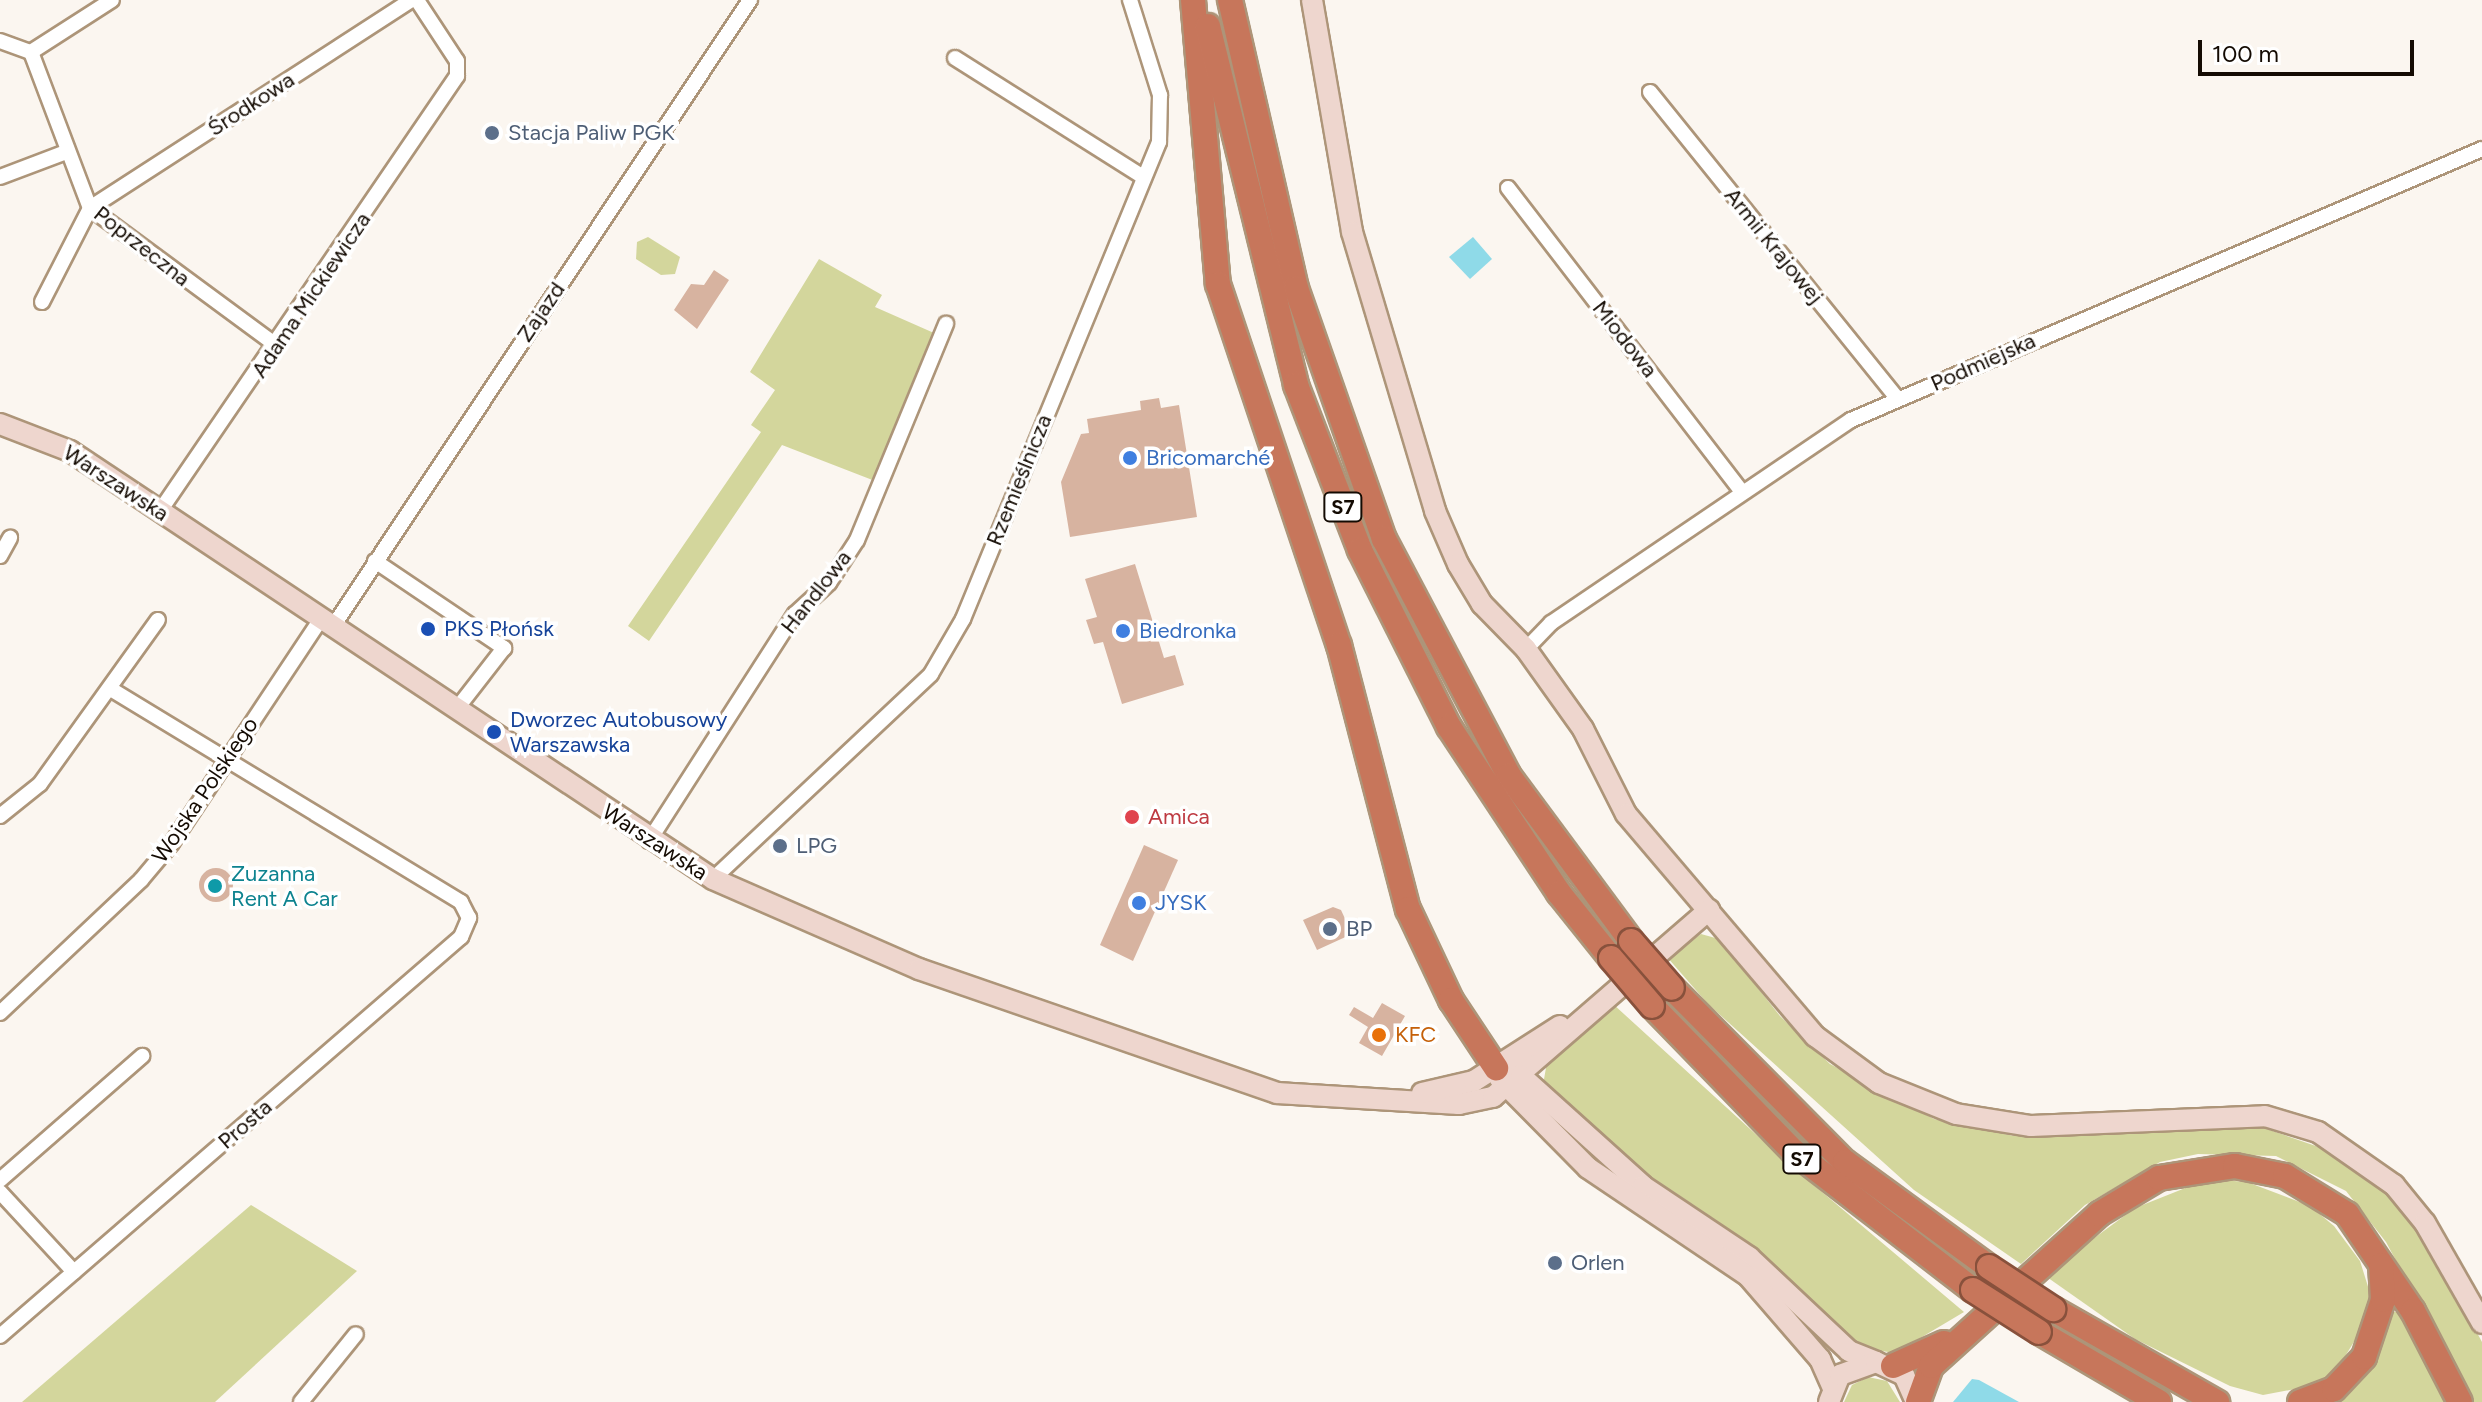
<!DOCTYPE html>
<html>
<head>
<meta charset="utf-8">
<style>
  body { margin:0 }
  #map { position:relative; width:2482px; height:1402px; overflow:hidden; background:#fbf6f0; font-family:Figtree,sans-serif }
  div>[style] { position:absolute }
  .green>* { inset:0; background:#d3d69c }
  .water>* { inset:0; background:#8fdae8 }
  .building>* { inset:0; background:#d7b3a0 }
  .round { border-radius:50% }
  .roads { filter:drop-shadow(2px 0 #ad9579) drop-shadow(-2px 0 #ad9579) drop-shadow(0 2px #ad9579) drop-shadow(0 -2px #ad9579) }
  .street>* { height:14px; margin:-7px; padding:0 7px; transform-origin:7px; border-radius:7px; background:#fff }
  .secondary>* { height:20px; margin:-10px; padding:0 10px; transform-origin:10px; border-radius:10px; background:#eed6ce }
  .highway>* { height:24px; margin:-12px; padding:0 12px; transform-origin:12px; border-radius:12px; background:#c7765b }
  .bridges { filter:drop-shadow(2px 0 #88513c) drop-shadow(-2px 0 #88513c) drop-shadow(0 2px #88513c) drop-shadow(0 -2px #88513c) }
  .highway-bridge>* { height:24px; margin:-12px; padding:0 12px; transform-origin:12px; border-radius:12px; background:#c7765b }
  .dots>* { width:22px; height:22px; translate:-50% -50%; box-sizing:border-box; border:4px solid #fff; border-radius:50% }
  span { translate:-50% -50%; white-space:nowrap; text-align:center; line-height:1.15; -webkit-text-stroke:7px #fff; paint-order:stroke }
  .shield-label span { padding:2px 6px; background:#fff; border:2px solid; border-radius:6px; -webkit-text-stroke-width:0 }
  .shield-label { font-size:20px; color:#140b03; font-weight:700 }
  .street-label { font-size:22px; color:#140b03 }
  .service-label { font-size:22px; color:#4e5e75 }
  .left { translate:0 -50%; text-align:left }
  .shop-label { font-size:22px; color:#366cbe }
  .transit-label { font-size:22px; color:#164399 }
  .health-label { font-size:22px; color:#be3a42 }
  .culture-label { font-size:22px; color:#0d838f }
  .food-label { font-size:22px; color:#c56008 }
  .scale { position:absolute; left:2198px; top:40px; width:216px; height:36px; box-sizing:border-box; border:4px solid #140b03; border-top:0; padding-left:10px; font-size:24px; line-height:28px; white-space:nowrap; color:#140b03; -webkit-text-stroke:6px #fff; paint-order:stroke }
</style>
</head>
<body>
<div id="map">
  <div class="green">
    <div style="clip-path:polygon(648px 237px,680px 257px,675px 274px,661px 275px,636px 259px,637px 242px)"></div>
    <div style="clip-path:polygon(819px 259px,882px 295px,875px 307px,934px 333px,875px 481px,782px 445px,649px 641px,628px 626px,761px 432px,751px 425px,775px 390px,750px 372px)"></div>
    <div style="clip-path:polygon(1701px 934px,1719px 939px,1780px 1016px,1830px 1064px,1934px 1119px,2014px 1136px,2261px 1127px,2336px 1153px,2379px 1180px,2434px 1252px,2482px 1342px,2482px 1402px,2472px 1402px,2386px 1242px,2346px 1191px,2276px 1156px,2198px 1154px,2160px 1162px,2085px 1205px,2021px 1264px,1914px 1190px,1708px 1004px,1667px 957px)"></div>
    <div style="clip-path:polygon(1613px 1004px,1783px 1159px,1964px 1312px,1895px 1353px,1855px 1347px,1644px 1179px,1543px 1085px,1547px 1062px)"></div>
    <div style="clip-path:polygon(2208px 1179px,2247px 1182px,2310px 1206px,2334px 1226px,2360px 1261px,2370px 1293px,2366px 1322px,2338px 1368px,2316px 1385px,2263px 1395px,2230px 1386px,2135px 1339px,2044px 1275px,2135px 1208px)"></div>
    <div style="clip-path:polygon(251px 1205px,357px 1271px,215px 1402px,22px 1402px)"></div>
    <div style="clip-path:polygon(2393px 1312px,2402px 1312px,2447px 1402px,2332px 1402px,2369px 1373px)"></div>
    <div style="clip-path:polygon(1868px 1377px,1887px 1381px,1900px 1402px,1844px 1402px,1852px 1385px)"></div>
  </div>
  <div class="water">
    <div style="clip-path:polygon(1473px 237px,1492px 259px,1470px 279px,1449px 257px)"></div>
    <div style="clip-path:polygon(1972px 1379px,1979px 1380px,2019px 1402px,1953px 1402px)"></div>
  </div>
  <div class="building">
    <div style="clip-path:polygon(714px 270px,729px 280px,697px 329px,674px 310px,691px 284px,704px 285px)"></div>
    <div style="clip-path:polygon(1159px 398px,1161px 408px,1179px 405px,1197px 517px,1070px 537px,1061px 482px,1081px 434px,1089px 433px,1087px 419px,1141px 410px,1140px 401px)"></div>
    <div style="clip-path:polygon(1135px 564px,1164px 658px,1175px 655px,1184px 685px,1122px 704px,1103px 642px,1094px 644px,1086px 620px,1097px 617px,1085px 579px)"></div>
    <div style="clip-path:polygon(1144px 845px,1178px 860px,1133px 961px,1100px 945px)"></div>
    <div class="round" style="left:199px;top:868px;width:34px;height:34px"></div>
    <div style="clip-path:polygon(1333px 907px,1341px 910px,1352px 934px,1317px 950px,1303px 920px)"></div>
    <div style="clip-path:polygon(1382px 1003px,1405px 1016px,1382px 1056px,1359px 1043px,1368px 1027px,1349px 1015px,1354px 1007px,1373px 1018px)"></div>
  </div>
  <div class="roads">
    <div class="street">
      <div style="left:0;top:41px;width:33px;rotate:20deg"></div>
      <div style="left:31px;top:52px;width:167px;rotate:69.3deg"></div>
      <div style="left:90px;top:208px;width:232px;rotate:36.4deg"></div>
      <div style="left:31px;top:52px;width:96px;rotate:-32.7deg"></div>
      <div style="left:955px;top:58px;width:222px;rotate:32.3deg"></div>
      <div style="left:1650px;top:92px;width:395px;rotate:51.1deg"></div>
      <div style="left:0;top:177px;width:71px;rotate:-20.7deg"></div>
      <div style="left:1508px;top:188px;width:382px;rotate:52.4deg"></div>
      <div style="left:42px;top:302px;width:106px;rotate:-62.9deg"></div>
      <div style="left:90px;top:208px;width:383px;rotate:-32.9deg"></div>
      <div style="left:160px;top:511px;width:527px;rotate:-55.68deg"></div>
      <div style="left:457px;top:76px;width:15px;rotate:-90deg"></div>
      <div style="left:457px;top:61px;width:73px;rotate:-123.3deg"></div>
      <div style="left:0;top:556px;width:21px;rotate:-61deg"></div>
      <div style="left:375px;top:561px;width:156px;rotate:34deg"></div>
      <div style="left:504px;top:648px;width:75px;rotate:127.9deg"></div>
      <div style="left:334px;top:625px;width:751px;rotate:-56.35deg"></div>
      <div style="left:1526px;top:649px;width:36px;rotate:-46deg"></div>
      <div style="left:1551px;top:623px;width:362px;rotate:-34.1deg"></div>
      <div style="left:1851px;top:420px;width:687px;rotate:-23.24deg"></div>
      <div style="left:0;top:816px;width:51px;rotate:-38.7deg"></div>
      <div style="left:40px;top:784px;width:202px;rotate:-54.3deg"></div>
      <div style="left:649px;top:841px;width:270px;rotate:-57.3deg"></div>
      <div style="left:795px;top:614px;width:46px;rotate:-42.4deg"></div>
      <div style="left:829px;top:583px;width:51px;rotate:-56.9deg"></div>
      <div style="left:857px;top:540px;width:234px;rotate:-67.6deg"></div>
      <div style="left:713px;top:879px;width:299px;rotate:-43.2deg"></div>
      <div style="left:931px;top:674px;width:64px;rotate:-59.8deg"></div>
      <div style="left:963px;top:619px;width:516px;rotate:-67.66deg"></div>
      <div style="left:1159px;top:142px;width:47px;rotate:-88.8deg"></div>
      <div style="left:1160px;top:95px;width:100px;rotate:-107.5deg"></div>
      <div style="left:0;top:1013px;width:194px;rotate:-43.3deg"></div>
      <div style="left:141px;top:880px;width:48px;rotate:-50deg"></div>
      <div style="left:172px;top:843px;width:271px;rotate:-56.4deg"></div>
      <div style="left:0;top:1180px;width:189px;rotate:-41.1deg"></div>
      <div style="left:0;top:1192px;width:109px;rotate:47.2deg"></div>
      <div style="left:0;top:1336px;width:610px;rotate:-40.88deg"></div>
      <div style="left:461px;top:937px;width:21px;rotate:-67deg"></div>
      <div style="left:469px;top:918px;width:18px;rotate:-117deg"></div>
      <div style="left:461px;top:902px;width:410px;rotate:-148.7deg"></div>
      <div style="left:301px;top:1402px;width:87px;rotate:-51deg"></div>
    </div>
    <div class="secondary">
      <div style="left:1312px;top:0;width:235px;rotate:80.2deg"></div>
      <div style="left:1352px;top:232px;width:291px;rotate:73.4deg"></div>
      <div style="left:1435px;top:511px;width:58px;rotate:66.5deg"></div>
      <div style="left:1458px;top:564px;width:47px;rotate:59deg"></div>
      <div style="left:1482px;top:604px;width:63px;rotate:45.6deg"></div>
      <div style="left:1526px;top:649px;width:98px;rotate:54.5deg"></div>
      <div style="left:1583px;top:729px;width:95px;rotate:63.2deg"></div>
      <div style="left:1626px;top:814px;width:292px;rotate:49.6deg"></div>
      <div style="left:1815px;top:1036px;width:79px;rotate:36.3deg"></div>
      <div style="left:1879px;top:1083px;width:83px;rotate:21.9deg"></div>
      <div style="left:1956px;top:1114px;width:76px;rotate:9.1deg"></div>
      <div style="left:2031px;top:1126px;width:234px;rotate:-2.4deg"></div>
      <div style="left:2265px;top:1116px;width:55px;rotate:16.8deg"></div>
      <div style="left:2318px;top:1132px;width:93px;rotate:34.9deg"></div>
      <div style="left:2394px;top:1185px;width:49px;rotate:50.8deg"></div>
      <div style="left:2425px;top:1223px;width:115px;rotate:60.3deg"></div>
      <div style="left:0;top:424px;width:75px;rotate:21.1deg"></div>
      <div style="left:70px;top:451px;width:772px;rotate:33.65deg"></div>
      <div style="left:713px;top:879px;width:225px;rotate:23.6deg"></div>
      <div style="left:919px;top:969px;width:379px;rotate:19.1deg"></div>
      <div style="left:1277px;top:1093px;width:182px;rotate:3.5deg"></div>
      <div style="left:1459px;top:1104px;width:35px;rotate:-12deg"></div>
      <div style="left:1493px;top:1097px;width:286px;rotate:-40.9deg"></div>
      <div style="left:1508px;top:1072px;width:14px;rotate:17deg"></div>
      <div style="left:1521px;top:1076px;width:164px;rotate:42deg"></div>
      <div style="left:1643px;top:1186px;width:128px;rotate:33.8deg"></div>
      <div style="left:1749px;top:1257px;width:137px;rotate:43.2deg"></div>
      <div style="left:1849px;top:1351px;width:29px;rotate:22deg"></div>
      <div style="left:1500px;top:1079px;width:125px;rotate:45.3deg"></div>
      <div style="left:1588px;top:1168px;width:193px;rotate:34deg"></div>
      <div style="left:1748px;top:1276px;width:110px;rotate:49.1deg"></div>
      <div style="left:1820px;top:1359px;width:30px;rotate:66deg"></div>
      <div style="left:1422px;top:1093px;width:53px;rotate:-13deg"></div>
      <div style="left:1474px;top:1081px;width:102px;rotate:-32.6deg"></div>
      <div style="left:1829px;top:1402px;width:29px;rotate:-68deg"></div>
      <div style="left:1840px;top:1375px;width:38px;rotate:-20deg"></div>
      <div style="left:1876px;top:1362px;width:31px;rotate:25deg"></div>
      <div style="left:1904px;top:1375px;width:30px;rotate:66deg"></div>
    </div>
    <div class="highway">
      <div style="left:1193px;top:0;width:285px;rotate:85deg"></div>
      <div style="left:1218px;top:284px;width:381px;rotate:71.5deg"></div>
      <div style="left:1339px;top:645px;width:273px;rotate:75.4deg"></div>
      <div style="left:1408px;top:909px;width:101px;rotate:64.7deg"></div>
      <div style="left:1451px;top:1000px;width:82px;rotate:56.5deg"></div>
      <div style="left:1230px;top:0;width:295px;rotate:77.1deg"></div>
      <div style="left:1296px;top:288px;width:266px;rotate:70.7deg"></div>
      <div style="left:1384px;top:539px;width:268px;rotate:62.2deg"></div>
      <div style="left:1509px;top:776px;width:205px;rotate:53.5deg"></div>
      <div style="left:1208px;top:26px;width:370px;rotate:76.2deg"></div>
      <div style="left:1296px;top:385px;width:177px;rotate:68.8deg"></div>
      <div style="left:1360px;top:550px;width:198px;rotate:63.3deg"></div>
      <div style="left:1449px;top:727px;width:199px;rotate:56.5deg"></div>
      <div style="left:1559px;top:893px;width:83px;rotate:51.3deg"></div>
      <div style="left:1672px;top:988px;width:245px;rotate:45.2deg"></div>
      <div style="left:1845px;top:1162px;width:178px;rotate:36.1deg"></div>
      <div style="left:1652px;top:1006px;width:202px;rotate:45.8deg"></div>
      <div style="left:1793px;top:1151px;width:227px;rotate:37.7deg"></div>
      <div style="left:2053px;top:1309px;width:189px;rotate:29.6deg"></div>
      <div style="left:2039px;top:1332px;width:139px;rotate:30.3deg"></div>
      <div style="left:1893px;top:1366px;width:56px;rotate:-24.3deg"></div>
      <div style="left:1918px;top:1402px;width:38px;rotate:-70deg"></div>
      <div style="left:1931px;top:1366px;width:227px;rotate:-42.1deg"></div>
      <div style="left:2099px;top:1214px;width:70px;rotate:-31deg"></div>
      <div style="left:2159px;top:1178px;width:77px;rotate:-9deg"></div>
      <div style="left:2235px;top:1166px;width:51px;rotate:11.3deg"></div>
      <div style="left:2285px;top:1176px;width:73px;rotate:31.5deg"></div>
      <div style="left:2347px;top:1214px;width:117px;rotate:55.8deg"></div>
      <div style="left:2413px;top:1311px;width:102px;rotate:62.7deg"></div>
      <div style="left:2300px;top:1402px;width:36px;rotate:-21deg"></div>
      <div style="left:2334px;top:1389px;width:44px;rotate:-46.8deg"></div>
      <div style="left:2364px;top:1357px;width:60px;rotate:-71.6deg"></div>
      <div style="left:2383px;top:1300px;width:35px;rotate:-93deg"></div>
    </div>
  </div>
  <div class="bridges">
    <div class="highway-bridge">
      <div style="left:1631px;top:941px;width:62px;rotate:48.9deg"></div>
      <div style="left:1611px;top:958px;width:63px;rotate:49.5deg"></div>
      <div style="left:1989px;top:1267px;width:77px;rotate:33.3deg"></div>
      <div style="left:1973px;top:1290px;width:78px;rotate:32.5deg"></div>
    </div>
  </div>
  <div class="dots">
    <div style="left:492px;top:133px;background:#5c6f8a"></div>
    <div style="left:1130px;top:458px;background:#3f7fe0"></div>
    <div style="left:428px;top:629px;background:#1a4fb4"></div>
    <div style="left:1123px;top:631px;background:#3f7fe0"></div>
    <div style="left:494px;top:732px;background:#1a4fb4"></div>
    <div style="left:1132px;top:817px;background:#e0444e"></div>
    <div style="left:780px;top:846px;background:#5c6f8a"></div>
    <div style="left:215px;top:886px;background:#0f9aa8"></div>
    <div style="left:1139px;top:903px;background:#3f7fe0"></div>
    <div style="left:1330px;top:929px;background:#5c6f8a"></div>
    <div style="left:1379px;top:1035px;background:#e8710a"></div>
    <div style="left:1555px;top:1263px;background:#5c6f8a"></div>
  </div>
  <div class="shield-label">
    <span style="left:1343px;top:507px">S7</span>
    <span style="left:1802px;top:1159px">S7</span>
  </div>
  <div class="street-label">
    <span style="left:251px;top:104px;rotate:-33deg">Środkowa</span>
    <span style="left:142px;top:246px;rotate:38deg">Poprzeczna</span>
    <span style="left:1774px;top:246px;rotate:51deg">Armii Krajowej</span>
    <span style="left:311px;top:295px;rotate:-56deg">Adama Mickiewicza</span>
    <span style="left:541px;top:312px;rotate:-56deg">Zajazd</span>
    <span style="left:1625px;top:339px;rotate:52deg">Miodowa</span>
    <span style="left:1983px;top:362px;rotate:-24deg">Podmiejska</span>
    <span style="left:1019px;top:480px;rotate:-68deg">Rzemieślnicza</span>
    <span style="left:116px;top:483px;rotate:33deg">Warszawska</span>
    <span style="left:816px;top:592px;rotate:-52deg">Handlowa</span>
    <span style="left:205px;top:790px;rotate:-56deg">Wojska Polskiego</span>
    <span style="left:655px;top:842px;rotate:33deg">Warszawska</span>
    <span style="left:245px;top:1124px;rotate:-41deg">Prosta</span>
  </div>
  <div class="service-label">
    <span class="left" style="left:508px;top:133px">Stacja Paliw PGK</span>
    <span class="left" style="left:796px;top:846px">LPG</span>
    <span class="left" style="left:1346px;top:929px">BP</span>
    <span class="left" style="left:1571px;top:1263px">Orlen</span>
  </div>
  <div class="shop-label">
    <span class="left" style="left:1146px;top:458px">Bricomarché</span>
    <span class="left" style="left:1139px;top:631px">Biedronka</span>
    <span class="left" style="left:1155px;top:903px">JYSK</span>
  </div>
  <div class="transit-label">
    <span class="left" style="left:444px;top:629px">PKS Płońsk</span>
    <span class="left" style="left:510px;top:732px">Dworzec Autobusowy<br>Warszawska</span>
  </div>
  <div class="health-label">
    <span class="left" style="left:1148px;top:817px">Amica</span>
  </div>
  <div class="culture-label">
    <span class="left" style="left:231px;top:886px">Zuzanna<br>Rent A Car</span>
  </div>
  <div class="food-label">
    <span class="left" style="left:1395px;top:1035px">KFC</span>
  </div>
  <div class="scale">100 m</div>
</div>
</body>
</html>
